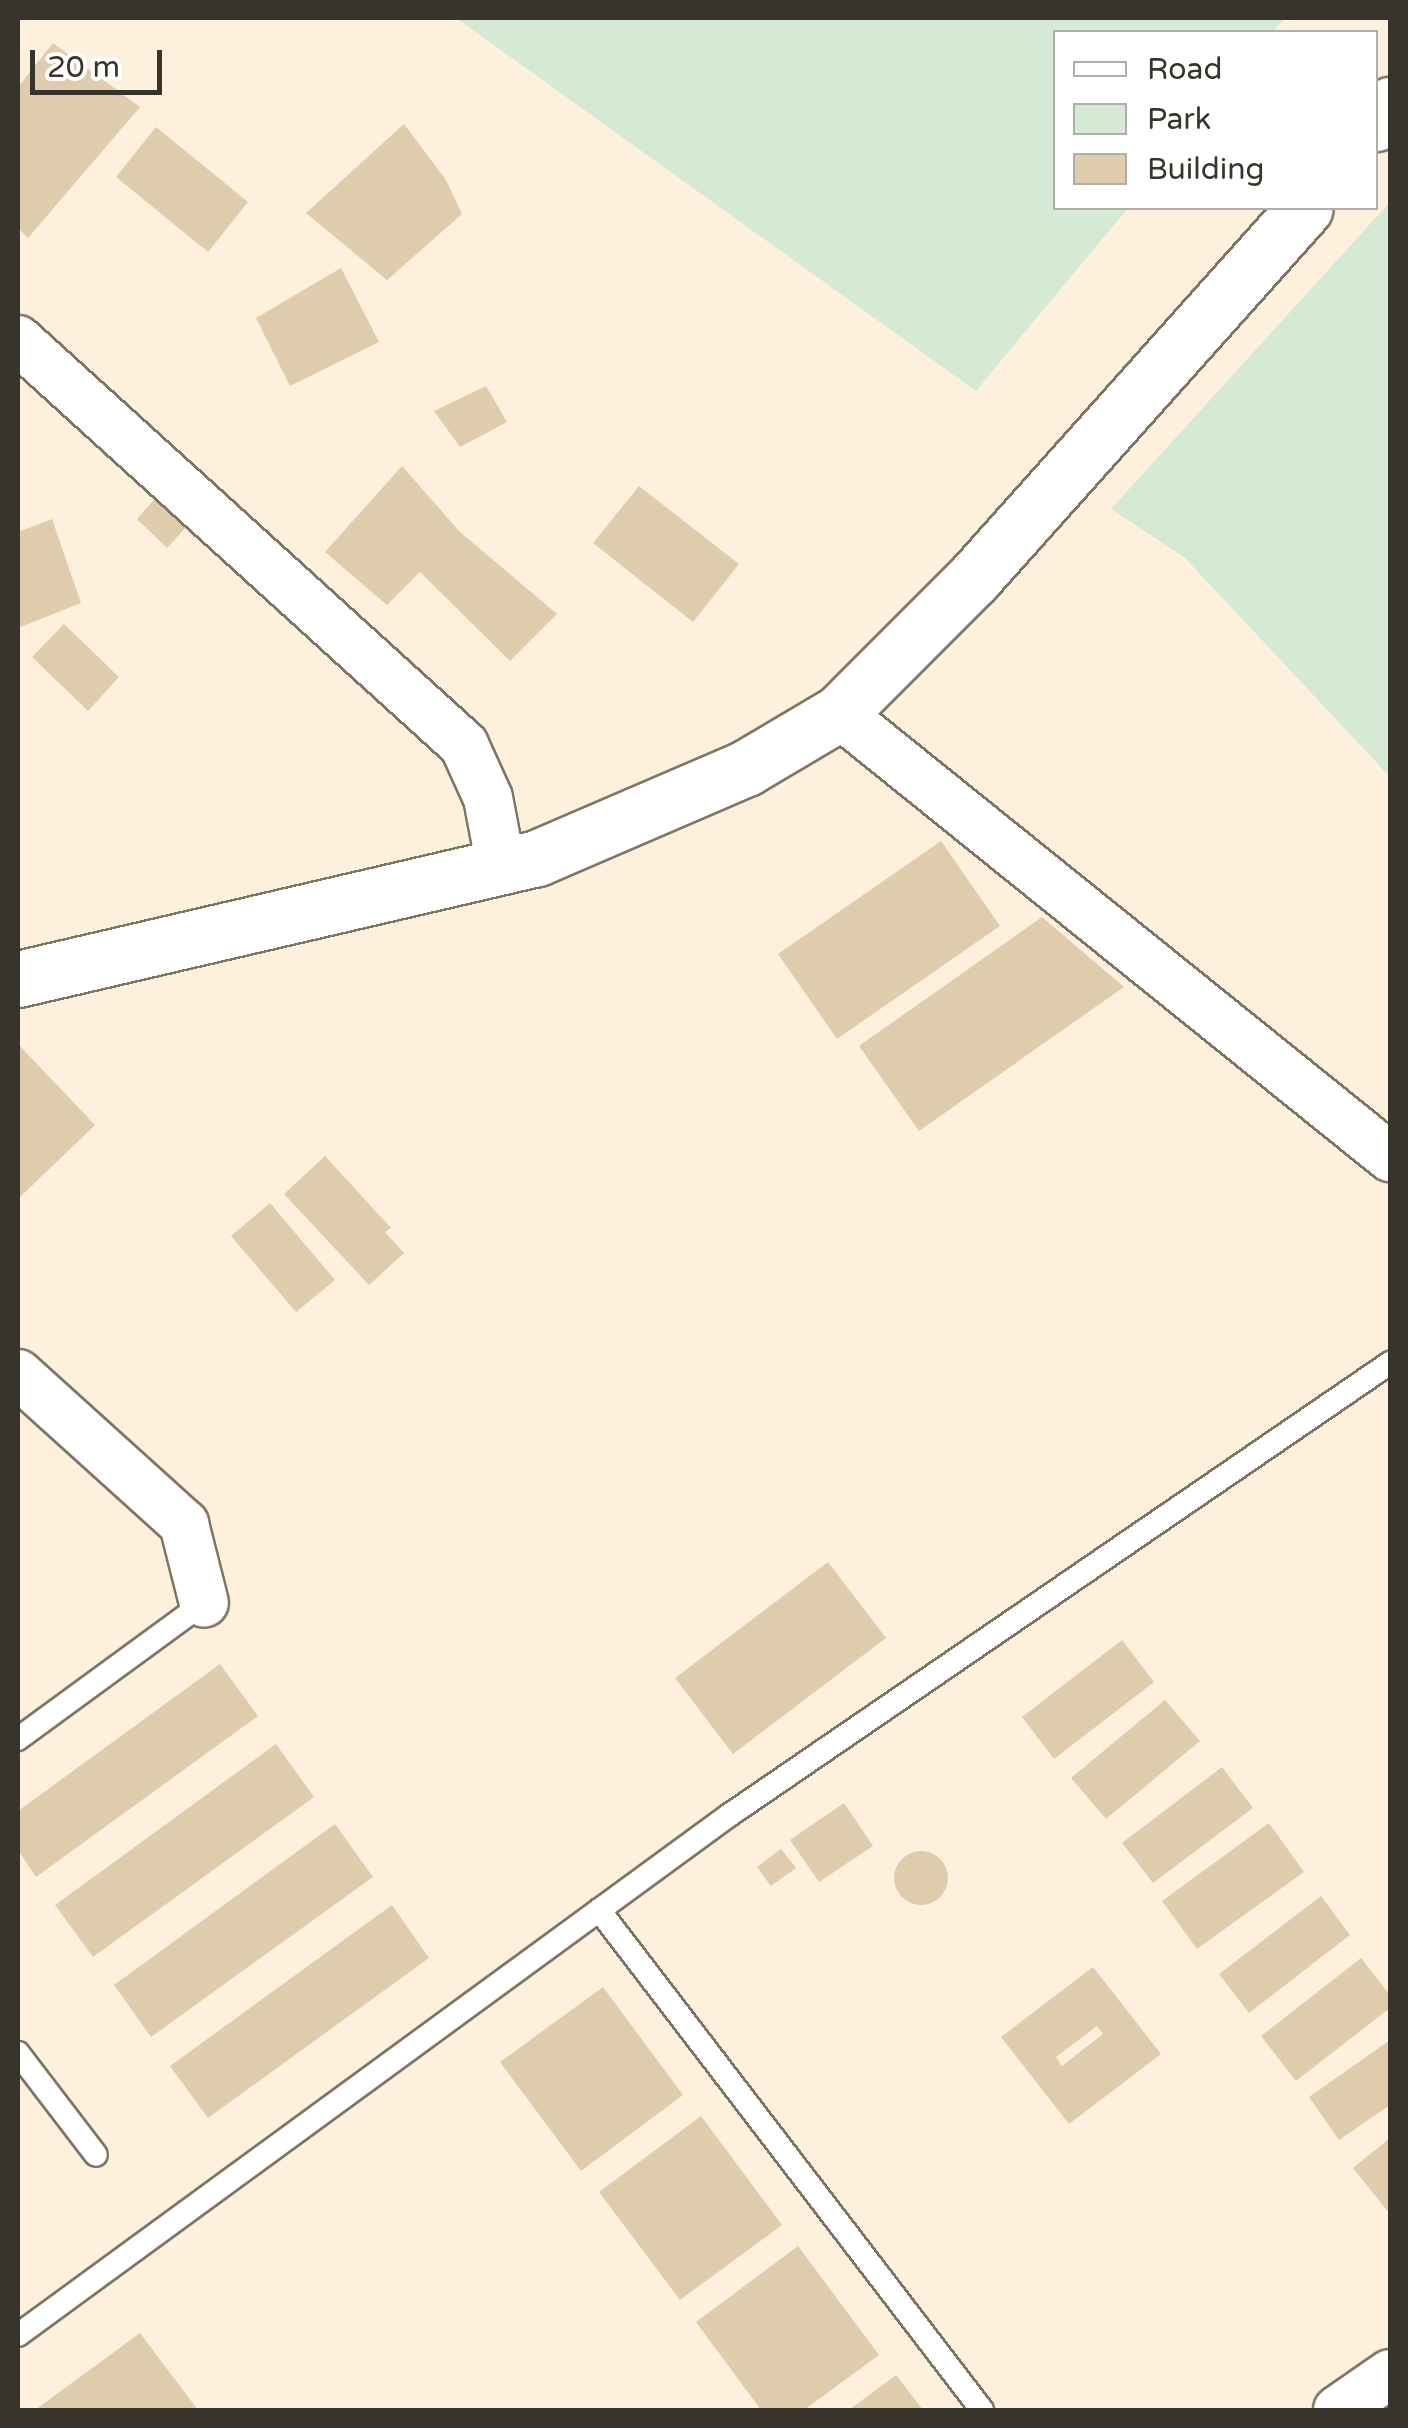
<!DOCTYPE html>
<html>
<head>
<meta charset="utf-8">
<style>
  body { margin:0 }
  #map { position:relative; width:1408px; height:2428px; overflow:hidden; background:#fdf1dd; font-family:"Varela Round",sans-serif }
  div>[style] { position:absolute }
  .green>* { inset:0; background:#d4ead4 }
  .building>* { inset:0; background:#deccad }
  .round { border-radius:50% }
  .roads { filter:drop-shadow(2px 0 #7f7563) drop-shadow(-2px 0 #7f7563) drop-shadow(0 2px #7f7563) drop-shadow(0 -2px #7f7563) }
  .service>* { height:22px; margin:-11px; padding:0 11px; transform-origin:11px; border-radius:11px; background:#fff }
  .minor>* { height:48px; margin:-24px; padding:0 24px; transform-origin:24px; border-radius:24px; background:#fff }
  .tertiary>* { height:55px; margin:-27.5px; padding:0 27.5px; transform-origin:27.5px; border-radius:27.5px; background:#fff }
  span { translate:-50% -50%; white-space:nowrap; text-align:center; line-height:1.15; -webkit-text-stroke:8px #fff; paint-order:stroke }
  .frame { position:absolute; inset:0; border:20px solid #38342c; pointer-events:none }
  .legend { position:absolute; left:1053px; top:30px; width:325px; height:180px; box-sizing:border-box; background:#fff; border:2px solid #afaeab; margin:0; padding:12px 18px; list-style:none; font-size:30px; color:#38342c }
  .legend li { display:flex; align-items:center; gap:20px; height:50px }
  .legend b { width:50px; border:2px solid #afaeab }
  .scale { position:absolute; left:30px; top:50px; width:132px; height:45px; box-sizing:border-box; border:5px solid #38342c; border-top:0; padding-left:12px; font-size:30px; line-height:35px; white-space:nowrap; color:#38342c; -webkit-text-stroke:8px #fff; paint-order:stroke }
</style>
</head>
<body>
<div id="map">
  <div class="green">
    <div style="clip-path:polygon(456px 18px,1285px 18px,1272px 32px,1056px 32px,1056px 208px,1128px 208px,976px 391px)"></div>
    <div style="clip-path:polygon(1390px 202px,1390px 777px,1185px 558px,1111px 509px)"></div>
  </div>
  <div class="building">
    <div style="clip-path:polygon(53px 43px,140px 107px,28px 238px,18px 228px,18px 87px)"></div>
    <div style="clip-path:polygon(404px 124px,446px 180px,462px 214px,387px 280px,306px 213px)"></div>
    <div style="clip-path:polygon(156px 127px,248px 202px,208px 252px,116px 177px)"></div>
    <div style="clip-path:polygon(341px 268px,379px 342px,290px 386px,256px 318px)"></div>
    <div style="clip-path:polygon(486px 386px,507px 422px,460px 447px,434px 411px)"></div>
    <div style="clip-path:polygon(402px 466px,460px 532px,557px 614px,510px 661px,420px 572px,387px 605px,325px 552px)"></div>
    <div style="clip-path:polygon(639px 486px,739px 564px,693px 622px,593px 543px)"></div>
    <div style="clip-path:polygon(160px 493px,190px 523px,167px 548px,137px 519px)"></div>
    <div style="clip-path:polygon(52px 519px,81px 603px,18px 628px,18px 532px)"></div>
    <div style="clip-path:polygon(64px 624px,119px 677px,88px 711px,32px 657px)"></div>
    <div style="clip-path:polygon(941px 841px,1000px 926px,837px 1039px,778px 954px)"></div>
    <div style="clip-path:polygon(1042px 917px,1124px 987px,919px 1131px,859px 1046px)"></div>
    <div style="clip-path:polygon(18px 1044px,95px 1125px,18px 1199px)"></div>
    <div style="clip-path:polygon(325px 1156px,391px 1228px,385px 1232px,404px 1253px,369px 1285px,284px 1194px)"></div>
    <div style="clip-path:polygon(270px 1203px,335px 1280px,296px 1312px,231px 1236px)"></div>
    <div style="clip-path:polygon(828px 1562px,886px 1638px,733px 1754px,675px 1678px)"></div>
    <div style="clip-path:polygon(1122px 1640px,1154px 1682px,1054px 1759px,1022px 1717px)"></div>
    <div style="clip-path:polygon(220px 1664px,258px 1716px,36px 1877px,18px 1850px,18px 1811px)"></div>
    <div style="clip-path:polygon(1165px 1700px,1200px 1741px,1106px 1819px,1071px 1778px)"></div>
    <div style="clip-path:polygon(276px 1744px,314px 1797px,93px 1957px,55px 1905px)"></div>
    <div style="clip-path:polygon(1222px 1767px,1253px 1808px,1153px 1883px,1122px 1843px)"></div>
    <div style="clip-path:polygon(844px 1803px,873px 1846px,819px 1882px,790px 1840px)"></div>
    <div style="clip-path:polygon(1269px 1823px,1304px 1872px,1197px 1949px,1162px 1901px)"></div>
    <div style="clip-path:polygon(335px 1824px,373px 1877px,151px 2037px,114px 1985px)"></div>
    <div style="clip-path:polygon(781px 1849px,796px 1868px,771px 1886px,757px 1867px)"></div>
    <div class="round" style="left:894px;top:1851px;width:54px;height:54px"></div>
    <div style="clip-path:polygon(1321px 1896px,1350px 1935px,1249px 2013px,1219px 1974px)"></div>
    <div style="clip-path:polygon(392px 1905px,429px 1958px,208px 2118px,170px 2066px)"></div>
    <div style="clip-path:polygon(1361px 1958px,1390px 1995px,1390px 2008px,1296px 2081px,1261px 2036px)"></div>
    <div style="clip-path:polygon(evenodd,1093px 1967px,1161px 2054px,1069px 2124px,1001px 2037px,1093px 1967px,1097px 2026px,1103px 2034px,1062px 2066px,1056px 2057px,1097px 2026px)"></div>
    <div style="clip-path:polygon(603px 1987px,683px 2095px,581px 2171px,500px 2062px)"></div>
    <div style="clip-path:polygon(1390px 2040px,1390px 2105px,1339px 2140px,1309px 2097px)"></div>
    <div style="clip-path:polygon(701px 2116px,782px 2225px,680px 2300px,599px 2192px)"></div>
    <div style="clip-path:polygon(1390px 2138px,1390px 2214px,1353px 2168px)"></div>
    <div style="clip-path:polygon(798px 2246px,879px 2355px,804px 2410px,761px 2410px,696px 2322px)"></div>
    <div style="clip-path:polygon(140px 2333px,198px 2410px,35px 2410px)"></div>
    <div style="clip-path:polygon(896px 2375px,923px 2410px,849px 2410px)"></div>
  </div>
  <div class="roads">
    <div class="service">
      <div style="left:18px;top:1739px;width:230px;rotate:-36.2deg"></div>
      <div style="left:599px;top:1910px;width:630px;rotate:52.55deg"></div>
      <div style="left:18px;top:2053px;width:128px;rotate:52.6deg"></div>
      <div style="left:18px;top:2335px;width:883px;rotate:-36.16deg"></div>
      <div style="left:731px;top:1814px;width:799px;rotate:-34.39deg"></div>
    </div>
    <div class="minor">
      <div style="left:18px;top:340px;width:602px;rotate:42.24deg"></div>
      <div style="left:464px;top:745px;width:58px;rotate:65.6deg"></div>
      <div style="left:488px;top:798px;width:69px;rotate:79.2deg"></div>
      <div style="left:839px;top:713px;width:708px;rotate:38.86deg"></div>
      <div style="left:18px;top:1374px;width:224px;rotate:42.1deg"></div>
      <div style="left:184px;top:1524px;width:81px;rotate:75.8deg"></div>
      <div style="left:1338px;top:2410px;width:63px;rotate:-34.7deg"></div>
    </div>
    <div class="tertiary">
      <div style="left:1376px;top:123px;width:23px;rotate:-52deg"></div>
      <div style="left:18px;top:979px;width:533px;rotate:-13.12deg"></div>
      <div style="left:537px;top:858px;width:228px;rotate:-23.3deg"></div>
      <div style="left:746px;top:768px;width:108px;rotate:-30.6deg"></div>
      <div style="left:839px;top:713px;width:191px;rotate:-45deg"></div>
      <div style="left:974px;top:578px;width:496px;rotate:-48.2deg"></div>
    </div>
  </div>
  <div class="frame"></div>
  <ul class="legend">
  <li><b style="height:12px;background:#fff"></b>Road</li>
  <li><b style="height:28px;background:#d4ead4"></b>Park</li>
  <li><b style="height:28px;background:#deccad"></b>Building</li>
  </ul>
  <div class="scale">20 m</div>
</div>
</body>
</html>
